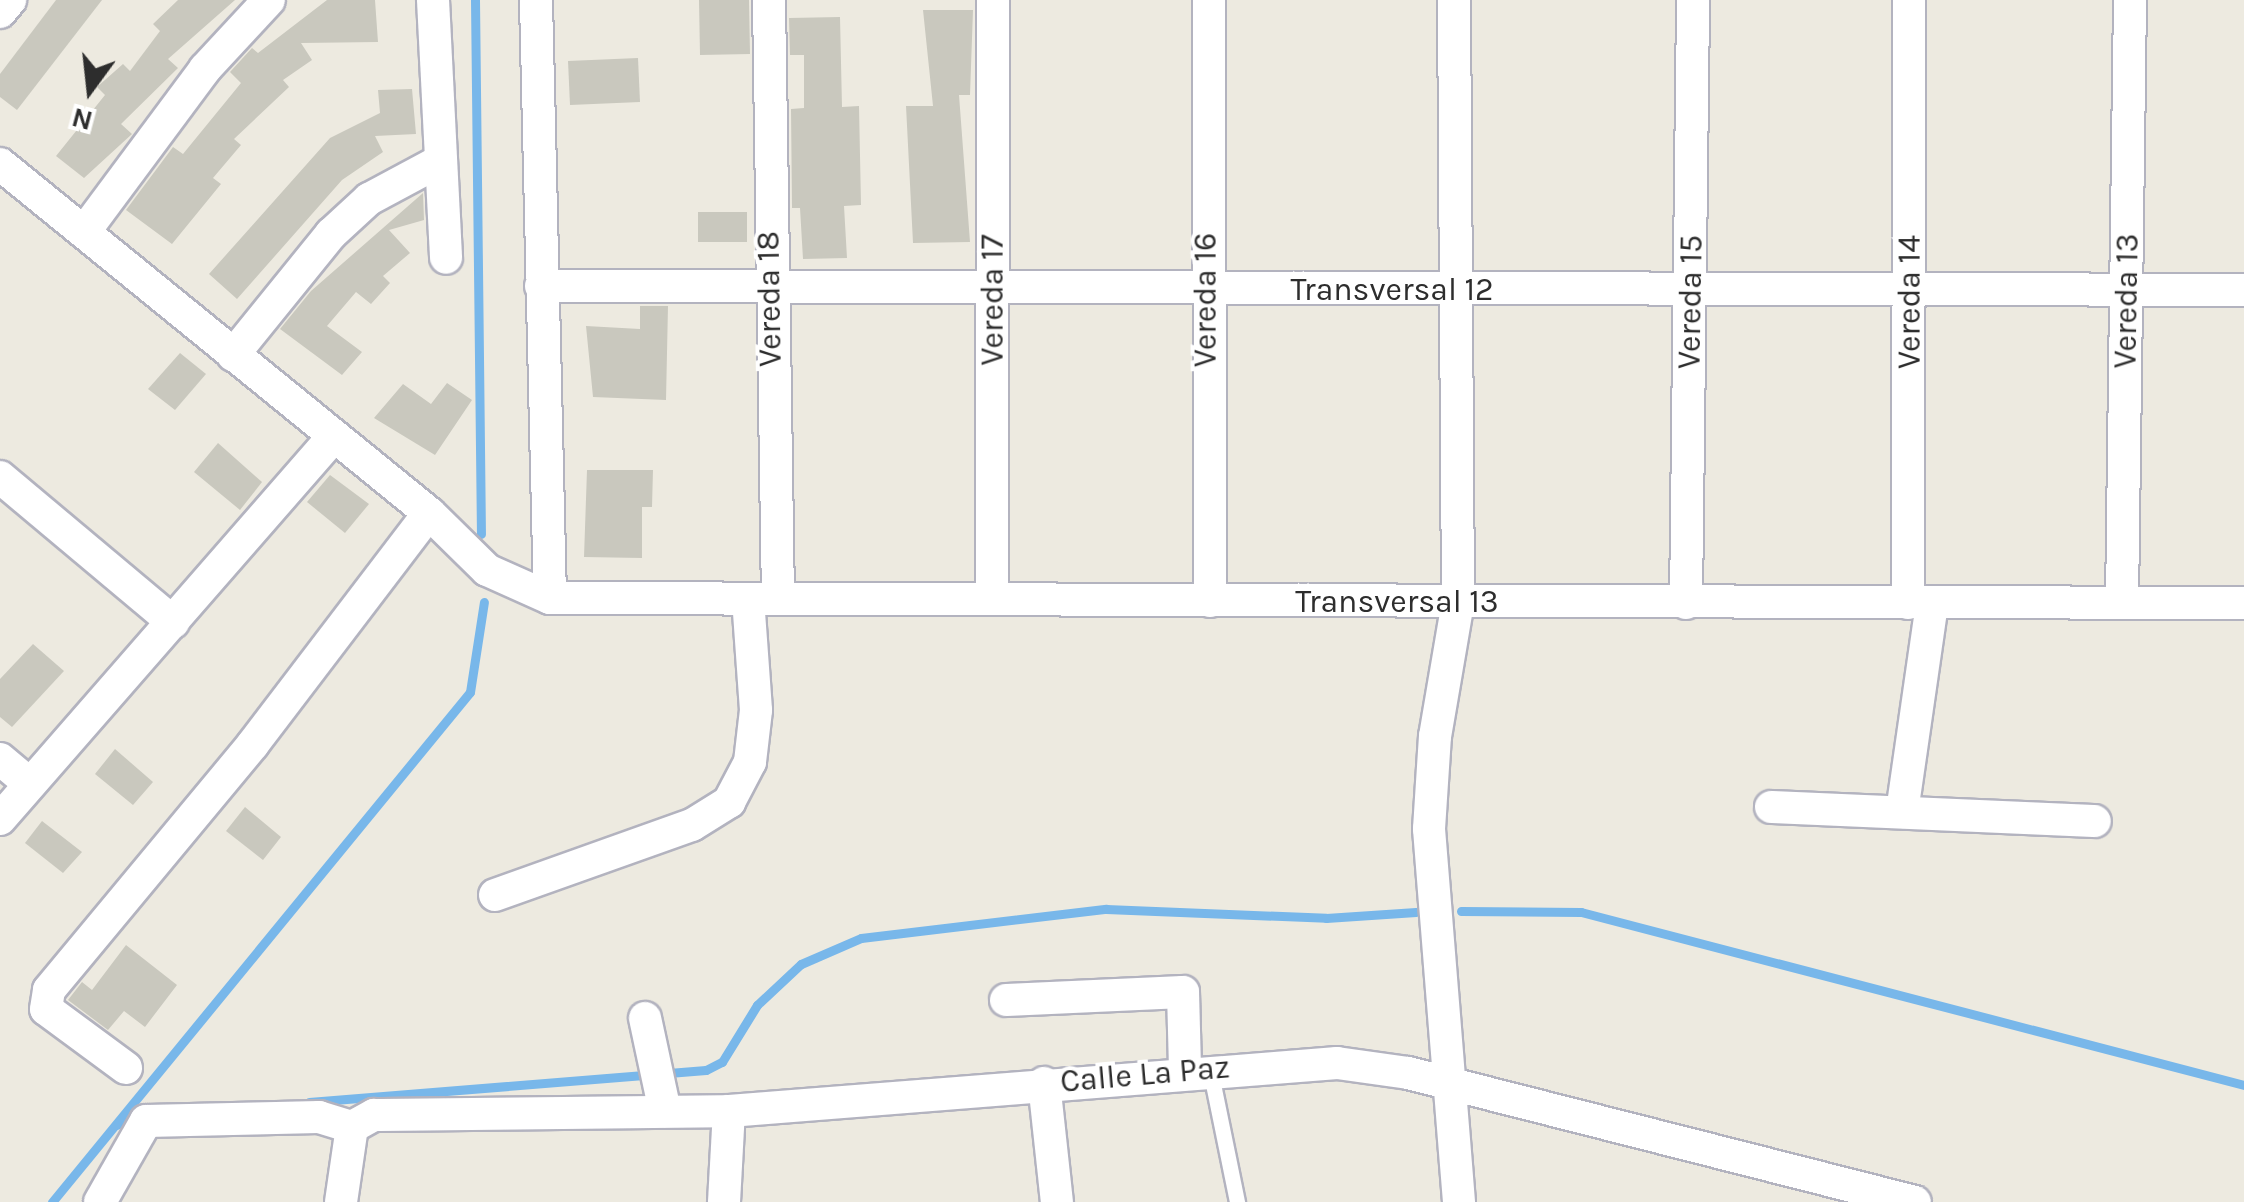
<!DOCTYPE html>
<html>
<head>
<meta charset="utf-8">
<style>
  body { margin:0 }
  #map { position:relative; width:2244px; height:1202px; overflow:hidden; background:#edeae0; font-family:Karla,sans-serif }
  div>[style] { position:absolute }
  .stream>* { height:9px; margin:-4.5px; padding:0 4.5px; transform-origin:4.5px; border-radius:4.5px; background:#78b7ea }
  .building>* { inset:0; background:#c9c8be }
  .roads { filter:drop-shadow(2px 0 #b3b3bf) drop-shadow(-2px 0 #b3b3bf) drop-shadow(0 2px #b3b3bf) drop-shadow(0 -2px #b3b3bf) }
  .lane>* { height:15px; margin:-7.5px; padding:0 7.5px; transform-origin:7.5px; border-radius:7.5px; background:#fff }
  .street>* { height:32px; margin:-16px; padding:0 16px; transform-origin:16px; border-radius:16px; background:#fff }
  span { translate:-50% -50%; white-space:nowrap; text-align:center; line-height:1.15; -webkit-text-stroke:8px #fff; paint-order:stroke }
  .street-label { font-size:32px; color:#2d2d2d }
  .north { position:absolute; left:40px; top:40px; width:100px; height:100px; -webkit-text-stroke:8px #fff; paint-order:stroke; rotate:195deg; font-size:28px; font-weight:700; line-height:40px; text-align:center; color:#2d2d2d }
  .north::after { content:''; display:block; margin:auto; width:35px; height:45px; background:#2d2d2d; clip-path:polygon(50% 0,100% 100%,50% 72%,0 100%) }
</style>
</head>
<body>
<div id="map">
  <div class="stream">
    <div style="left:475px;top:0;width:534px;rotate:89.36deg"></div>
    <div style="left:1461px;top:911px;width:120px;rotate:0.5deg"></div>
    <div style="left:1581px;top:912px;width:685px;rotate:14.62deg"></div>
    <div style="left:309px;top:1102px;width:398px;rotate:-4.6deg"></div>
    <div style="left:706px;top:1070px;width:18px;rotate:-27deg"></div>
    <div style="left:722px;top:1062px;width:67px;rotate:-58.4deg"></div>
    <div style="left:757px;top:1005px;width:60px;rotate:-43deg"></div>
    <div style="left:801px;top:964px;width:65px;rotate:-23.4deg"></div>
    <div style="left:861px;top:938px;width:247px;rotate:-6.8deg"></div>
    <div style="left:1106px;top:909px;width:220px;rotate:2.3deg"></div>
    <div style="left:1326px;top:918px;width:90px;rotate:-3.8deg"></div>
    <div style="left:116px;top:1125px;width:25px;rotate:-23deg"></div>
    <div style="left:52px;top:1202px;width:659px;rotate:-50.66deg"></div>
    <div style="left:470px;top:692px;width:91px;rotate:-81.2deg"></div>
  </div>
  <div class="building">
    <div style="clip-path:polygon(56px 0,102px 0,17px 110px,0 97px,0 74px)"></div>
    <div style="clip-path:polygon(178px 0,235px 0,168px 59px,178px 68px,121px 124px,132px 134px,84px 178px,56px 156px,105px 95px,97px 87px,123px 64px,130px 71px,160px 31px,153px 24px)"></div>
    <div style="clip-path:polygon(327px 0,375px 0,378px 42px,301px 43px,312px 60px,283px 80px,289px 87px,234px 139px,241px 145px,213px 178px,221px 184px,172px 244px,126px 210px,173px 147px,183px 154px,241px 83px,230px 72px,252px 48px,258px 53px)"></div>
    <div style="clip-path:polygon(699px 0,749px 0,750px 54px,700px 55px)"></div>
    <div style="clip-path:polygon(923px 10px,973px 10px,970px 95px,959px 95px,970px 242px,913px 243px,906px 106px,933px 106px)"></div>
    <div style="clip-path:polygon(840px 17px,842px 107px,859px 106px,861px 205px,844px 206px,847px 258px,803px 259px,800px 208px,792px 208px,791px 109px,804px 108px,804px 55px,790px 55px,789px 18px)"></div>
    <div style="clip-path:polygon(638px 58px,640px 102px,570px 105px,568px 61px)"></div>
    <div style="clip-path:polygon(412px 89px,416px 134px,375px 136px,383px 152px,342px 180px,237px 299px,209px 274px,330px 138px,380px 113px,378px 90px)"></div>
    <div style="clip-path:polygon(423px 193px,424px 220px,389px 230px,410px 253px,383px 276px,390px 283px,371px 304px,356px 292px,327px 326px,362px 352px,342px 375px,280px 329px,311px 291px)"></div>
    <div style="clip-path:polygon(698px 212px,747px 212px,747px 242px,698px 242px)"></div>
    <div style="clip-path:polygon(640px 306px,668px 306px,666px 400px,593px 397px,586px 326px,640px 329px)"></div>
    <div style="clip-path:polygon(180px 353px,206px 374px,175px 410px,148px 389px)"></div>
    <div style="clip-path:polygon(447px 383px,472px 400px,435px 455px,374px 418px,403px 384px,431px 404px)"></div>
    <div style="clip-path:polygon(218px 443px,262px 482px,240px 510px,194px 472px)"></div>
    <div style="clip-path:polygon(587px 470px,653px 470px,652px 507px,642px 507px,642px 558px,584px 557px)"></div>
    <div style="clip-path:polygon(330px 475px,369px 504px,345px 533px,307px 502px)"></div>
    <div style="clip-path:polygon(33px 644px,64px 671px,12px 727px,0 717px,0 679px)"></div>
    <div style="clip-path:polygon(115px 749px,153px 782px,133px 805px,95px 774px)"></div>
    <div style="clip-path:polygon(245px 807px,281px 837px,263px 860px,226px 831px)"></div>
    <div style="clip-path:polygon(42px 821px,82px 852px,63px 873px,25px 843px)"></div>
    <div style="clip-path:polygon(126px 945px,177px 985px,145px 1027px,124px 1011px,108px 1030px,68px 1000px,82px 982px,92px 990px)"></div>
  </div>
  <div class="roads">
    <div class="lane">
      <div style="left:1210px;top:1069px;width:136px;rotate:78.5deg"></div>
    </div>
    <div class="street">
      <div style="left:433px;top:0;width:258px;rotate:87.1deg"></div>
      <div style="left:536px;top:0;width:598px;rotate:88.66deg"></div>
      <div style="left:769px;top:0;width:599px;rotate:89.14deg"></div>
      <div style="left:1209px;top:0;width:601px;rotate:89.9deg"></div>
      <div style="left:1454px;top:0;width:602px;rotate:89.62deg"></div>
      <div style="left:1458px;top:602px;width:136px;rotate:99.7deg"></div>
      <div style="left:1435px;top:736px;width:93px;rotate:93.7deg"></div>
      <div style="left:1429px;top:829px;width:374px;rotate:85.4deg"></div>
      <div style="left:0;top:12px;width:16px;rotate:-50deg"></div>
      <div style="left:0;top:164px;width:553px;rotate:39.13deg"></div>
      <div style="left:429px;top:513px;width:81px;rotate:44.5deg"></div>
      <div style="left:487px;top:570px;width:69px;rotate:24deg"></div>
      <div style="left:550px;top:598px;width:1694px;rotate:0.17deg"></div>
      <div style="left:84px;top:232px;width:203px;rotate:-53.4deg"></div>
      <div style="left:205px;top:69px;width:94px;rotate:-47.2deg"></div>
      <div style="left:541px;top:286px;width:1703px;rotate:0.13deg"></div>
      <div style="left:233px;top:355px;width:156px;rotate:-51deg"></div>
      <div style="left:331px;top:234px;width:52px;rotate:-42.6deg"></div>
      <div style="left:369px;top:199px;width:78px;rotate:-28.2deg"></div>
      <div style="left:0;top:477px;width:226px;rotate:40deg"></div>
      <div style="left:992px;top:599px;width:599px;rotate:-89.9deg"></div>
      <div style="left:2122px;top:602px;width:602px;rotate:-89.24deg"></div>
      <div style="left:1686px;top:603px;width:603px;rotate:-89.33deg"></div>
      <div style="left:1908px;top:603px;width:603px;rotate:-89.9deg"></div>
      <div style="left:0;top:759px;width:39px;rotate:40deg"></div>
      <div style="left:1771px;top:807px;width:324px;rotate:2.5deg"></div>
      <div style="left:1902px;top:812px;width:211px;rotate:-81.8deg"></div>
      <div style="left:0;top:819px;width:508px;rotate:-48.91deg"></div>
      <div style="left:495px;top:895px;width:209px;rotate:-19.6deg"></div>
      <div style="left:692px;top:825px;width:44px;rotate:-31.9deg"></div>
      <div style="left:729px;top:802px;width:45px;rotate:-62.3deg"></div>
      <div style="left:750px;top:762px;width:52px;rotate:-83.4deg"></div>
      <div style="left:756px;top:710px;width:111px;rotate:-94.1deg"></div>
      <div style="left:1006px;top:1000px;width:177px;rotate:-2.6deg"></div>
      <div style="left:1183px;top:992px;width:79px;rotate:88.5deg"></div>
      <div style="left:645px;top:1018px;width:95px;rotate:77.9deg"></div>
      <div style="left:126px;top:1068px;width:99px;rotate:-143.6deg"></div>
      <div style="left:46px;top:1009px;width:19px;rotate:-81deg"></div>
      <div style="left:49px;top:990px;width:320px;rotate:-50.3deg"></div>
      <div style="left:253px;top:744px;width:290px;rotate:-52.7deg"></div>
      <div style="left:1044px;top:1083px;width:120px;rotate:83.8deg"></div>
      <div style="left:100px;top:1202px;width:93px;rotate:-60.4deg"></div>
      <div style="left:146px;top:1121px;width:173px;rotate:-1.3deg"></div>
      <div style="left:319px;top:1117px;width:34px;rotate:17deg"></div>
      <div style="left:341px;top:1202px;width:76px;rotate:-81.7deg"></div>
      <div style="left:352px;top:1127px;width:25px;rotate:-29deg"></div>
      <div style="left:374px;top:1115px;width:355px;rotate:-0.6deg"></div>
      <div style="left:729px;top:1111px;width:610px;rotate:-4.51deg"></div>
      <div style="left:1337px;top:1063px;width:72px;rotate:8deg"></div>
      <div style="left:1408px;top:1073px;width:523px;rotate:14.28deg"></div>
      <div style="left:724px;top:1202px;width:91px;rotate:-86.9deg"></div>
    </div>
  </div>
  <div class="street-label">
    <span style="left:1392px;top:290px">Transversal 12</span>
    <span style="left:770px;top:299px;rotate:-91deg">Vereda 18</span>
    <span style="left:993px;top:300px;rotate:-90deg">Vereda 17</span>
    <span style="left:1206px;top:300px;rotate:-90deg">Vereda 16</span>
    <span style="left:2127px;top:301px;rotate:-89deg">Vereda 13</span>
    <span style="left:1691px;top:302px;rotate:-89deg">Vereda 15</span>
    <span style="left:1910px;top:302px;rotate:-90deg">Vereda 14</span>
    <span style="left:1397px;top:602px">Transversal 13</span>
    <span style="left:1145px;top:1075px;rotate:-5deg">Calle La Paz</span>
  </div>
  <div class="north">N</div>
</div>
</body>
</html>
